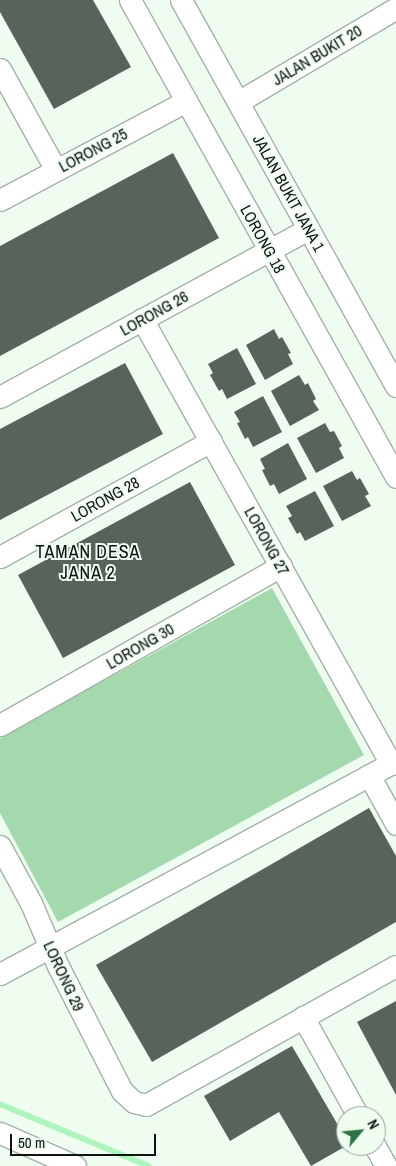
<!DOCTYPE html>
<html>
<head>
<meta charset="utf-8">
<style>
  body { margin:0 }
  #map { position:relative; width:396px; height:1166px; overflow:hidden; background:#eefdf0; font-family:"Archivo Narrow",sans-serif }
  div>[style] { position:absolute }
  .green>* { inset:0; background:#a4d9ae }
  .stream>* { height:5.5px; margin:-2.75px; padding:0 2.75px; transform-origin:2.75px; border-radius:2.75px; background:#aff4bd }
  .building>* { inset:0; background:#566459 }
  .roads { filter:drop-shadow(1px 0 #a4b2a6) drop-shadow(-1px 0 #a4b2a6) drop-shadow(0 1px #a4b2a6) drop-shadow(0 -1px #a4b2a6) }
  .minor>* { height:21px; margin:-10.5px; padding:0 10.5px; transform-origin:10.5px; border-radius:10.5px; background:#fff }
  span { translate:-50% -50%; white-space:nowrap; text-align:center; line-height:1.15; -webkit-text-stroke:4px #eefdf0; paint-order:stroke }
  .street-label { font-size:16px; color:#0e130e }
  .neighbourhood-label { font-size:18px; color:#0e130e; letter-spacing:1px }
  .north { position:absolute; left:336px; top:1106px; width:50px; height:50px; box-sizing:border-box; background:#eefdf0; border:1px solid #949f96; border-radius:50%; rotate:62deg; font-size:14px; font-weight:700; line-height:20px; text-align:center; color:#0e130e }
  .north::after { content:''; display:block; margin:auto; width:18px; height:22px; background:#2d7441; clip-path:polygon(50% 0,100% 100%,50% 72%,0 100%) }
  .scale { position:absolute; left:10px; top:1134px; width:146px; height:22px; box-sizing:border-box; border:2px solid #0e130e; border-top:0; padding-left:6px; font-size:15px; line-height:18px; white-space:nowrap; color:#0e130e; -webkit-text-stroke:4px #eefdf0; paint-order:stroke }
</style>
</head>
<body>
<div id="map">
  <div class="green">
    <div style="clip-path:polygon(272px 588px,364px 755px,58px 922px,0 813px,0 738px)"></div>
  </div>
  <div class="stream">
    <div style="left:0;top:1104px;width:161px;rotate:22.6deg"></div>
  </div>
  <div class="building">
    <div style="clip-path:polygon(0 0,93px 0,131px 67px,54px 109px,0 12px)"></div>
    <div style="clip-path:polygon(173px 153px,219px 238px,0 356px,0 246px)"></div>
    <div style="clip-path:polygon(274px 329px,279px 339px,282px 337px,291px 353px,288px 354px,293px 364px,265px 380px,246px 345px)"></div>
    <div style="clip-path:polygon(237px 348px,256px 384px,227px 399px,222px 389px,219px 391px,210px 375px,213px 373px,208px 364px)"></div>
    <div style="clip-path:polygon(125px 363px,163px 434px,0 520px,0 429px)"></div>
    <div style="clip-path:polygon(299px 375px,305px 385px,308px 383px,316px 399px,313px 401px,319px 410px,290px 426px,271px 391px)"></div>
    <div style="clip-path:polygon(263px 396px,282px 432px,253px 447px,248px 437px,245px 439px,237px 423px,240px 422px,234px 412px)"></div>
    <div style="clip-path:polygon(325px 423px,330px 432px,334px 431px,342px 446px,339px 448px,344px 458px,316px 473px,297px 438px)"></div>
    <div style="clip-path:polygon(288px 443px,307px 479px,279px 494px,274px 484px,270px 486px,262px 470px,265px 469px,260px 459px)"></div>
    <div style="clip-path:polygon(352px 471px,357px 480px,360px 478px,369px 494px,365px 496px,371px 506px,342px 521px,323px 486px)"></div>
    <div style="clip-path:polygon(190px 482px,235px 565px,63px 658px,18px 575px)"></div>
    <div style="clip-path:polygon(315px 491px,334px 526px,305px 541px,300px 532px,297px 534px,288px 518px,292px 516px,286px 506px)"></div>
    <div style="clip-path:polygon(369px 808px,396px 856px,396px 922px,152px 1062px,96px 965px)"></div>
    <div style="clip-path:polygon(396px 1001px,396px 1095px,357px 1022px)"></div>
    <div style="clip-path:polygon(292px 1046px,346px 1139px,346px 1146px,311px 1166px,279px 1112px,230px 1141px,204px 1096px)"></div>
  </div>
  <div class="roads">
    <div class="minor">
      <div style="left:130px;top:0;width:546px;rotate:60.85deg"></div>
      <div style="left:181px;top:0;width:442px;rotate:60.9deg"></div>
      <div style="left:0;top:69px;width:115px;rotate:61deg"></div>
      <div style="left:238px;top:102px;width:184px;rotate:-30.7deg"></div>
      <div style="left:0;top:200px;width:211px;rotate:-28deg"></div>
      <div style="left:142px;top:319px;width:510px;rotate:60.77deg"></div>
      <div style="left:0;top:397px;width:351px;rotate:-28.6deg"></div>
      <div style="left:0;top:557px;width:241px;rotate:-28.8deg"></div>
      <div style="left:0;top:725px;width:323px;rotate:-29.5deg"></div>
      <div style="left:369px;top:775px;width:56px;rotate:61.1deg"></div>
      <div style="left:0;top:846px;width:65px;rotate:61.5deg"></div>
      <div style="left:31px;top:903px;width:69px;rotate:66.8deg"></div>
      <div style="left:58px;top:966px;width:140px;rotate:62.9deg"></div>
      <div style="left:122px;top:1091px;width:16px;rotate:43deg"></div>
      <div style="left:134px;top:1102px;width:12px;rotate:14deg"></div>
      <div style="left:146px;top:1105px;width:286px;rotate:-29.1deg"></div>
      <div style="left:0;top:974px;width:450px;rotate:-28.3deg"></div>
      <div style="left:303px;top:1017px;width:113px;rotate:60.9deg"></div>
      <div style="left:0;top:1133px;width:82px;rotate:23.7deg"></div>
      <div style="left:375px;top:1146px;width:23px;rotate:61deg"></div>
    </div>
  </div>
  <div class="street-label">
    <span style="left:317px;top:55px;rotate:-31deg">JALAN BUKIT 20</span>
    <span style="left:93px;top:150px;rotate:-28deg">LORONG 25</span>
    <span style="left:289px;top:193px;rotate:61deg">JALAN BUKIT JANA 1</span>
    <span style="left:263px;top:239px;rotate:61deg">LORONG 18</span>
    <span style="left:154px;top:313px;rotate:-29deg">LORONG 26</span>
    <span style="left:105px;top:499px;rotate:-29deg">LORONG 28</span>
    <span style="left:267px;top:541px;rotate:61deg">LORONG 27</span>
    <span style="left:140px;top:646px;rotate:-30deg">LORONG 30</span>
    <span style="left:64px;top:976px;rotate:65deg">LORONG 29</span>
  </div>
  <div class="neighbourhood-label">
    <span style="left:88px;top:563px">TAMAN DESA<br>JANA 2</span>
  </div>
  <div class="north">N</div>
  <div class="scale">50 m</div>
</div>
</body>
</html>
